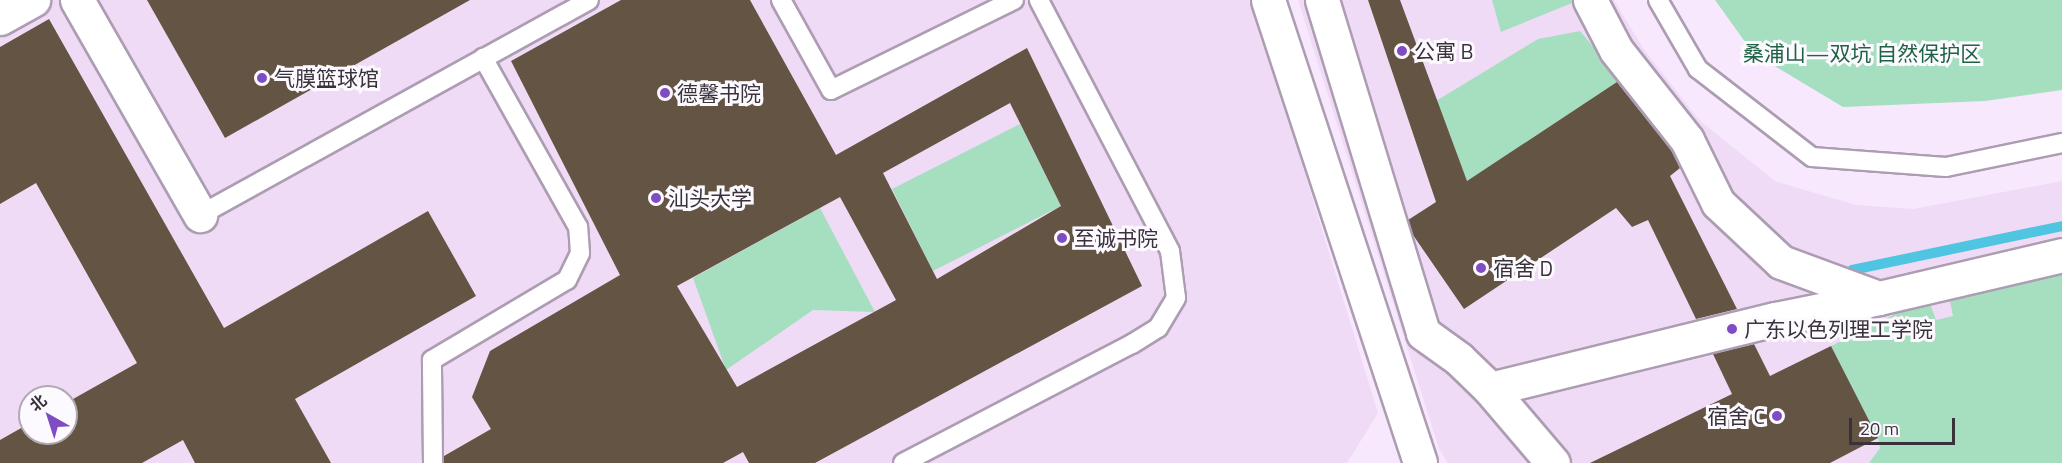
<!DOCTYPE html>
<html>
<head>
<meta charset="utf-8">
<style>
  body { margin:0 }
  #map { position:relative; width:2062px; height:463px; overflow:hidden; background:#f8e8fe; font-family:"Titillium Web","Noto Sans SC",sans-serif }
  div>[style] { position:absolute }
  .built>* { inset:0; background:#f0dbf7 }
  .green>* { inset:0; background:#a5dfc0 }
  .stream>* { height:10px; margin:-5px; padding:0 5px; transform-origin:5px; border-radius:5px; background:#4fc5e1 }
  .building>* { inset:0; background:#645443 }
  .roads { filter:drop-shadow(2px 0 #ad9db2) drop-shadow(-2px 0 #ad9db2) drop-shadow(0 2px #ad9db2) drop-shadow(0 -2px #ad9db2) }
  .lane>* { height:18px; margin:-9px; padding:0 9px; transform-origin:9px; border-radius:9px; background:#fff }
  .street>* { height:33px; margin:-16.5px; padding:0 16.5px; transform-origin:16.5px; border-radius:16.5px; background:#fff }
  .dots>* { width:16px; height:16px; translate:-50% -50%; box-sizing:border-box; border:3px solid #fdfaff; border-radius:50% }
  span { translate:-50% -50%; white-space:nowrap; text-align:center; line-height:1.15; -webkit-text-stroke:6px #fdfaff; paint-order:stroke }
  .poi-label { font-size:21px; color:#39323b }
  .left { translate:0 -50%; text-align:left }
  .right { translate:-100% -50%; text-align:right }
  .park-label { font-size:21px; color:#1f6345 }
  .north { position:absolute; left:18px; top:385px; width:60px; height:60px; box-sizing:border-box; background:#fdfaff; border:2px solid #afaab1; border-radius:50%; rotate:321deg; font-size:16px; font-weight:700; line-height:24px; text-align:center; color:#39323b }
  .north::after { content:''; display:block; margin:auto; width:21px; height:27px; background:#804cc4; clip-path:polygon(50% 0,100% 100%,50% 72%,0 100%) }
  .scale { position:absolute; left:1849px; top:418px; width:106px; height:27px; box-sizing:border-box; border:3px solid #39323b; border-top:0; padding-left:8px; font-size:18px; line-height:21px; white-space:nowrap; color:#39323b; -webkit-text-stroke:4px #fdfaff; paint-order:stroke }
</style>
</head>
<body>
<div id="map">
  <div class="built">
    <div style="clip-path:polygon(evenodd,0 0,1252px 0,1378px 413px,1347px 463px,0 463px,0 0,30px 397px,66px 397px,66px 433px,30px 433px,30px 397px)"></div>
    <div style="clip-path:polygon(1298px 0,1614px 0,1643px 48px,1699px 120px,1775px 181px,1856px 205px,1913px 209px,2062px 181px,2062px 463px,1448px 463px,1439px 449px)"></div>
  </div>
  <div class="green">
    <div style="clip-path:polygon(1492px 0,1576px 0,1577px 1px,1501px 32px)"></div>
    <div style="clip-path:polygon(1715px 0,2062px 0,2062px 90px,1985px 101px,1843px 107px,1753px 53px)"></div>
    <div style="clip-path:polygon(1580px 31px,1621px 80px,1467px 181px,1436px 101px,1538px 39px)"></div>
    <div style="clip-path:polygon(1020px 124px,1061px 206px,933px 271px,892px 189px)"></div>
    <div style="clip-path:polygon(820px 208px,875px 312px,813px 310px,726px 370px,693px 278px)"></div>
    <div style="clip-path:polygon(2062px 267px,2062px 463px,1869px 463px,1880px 448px,1878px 438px,1831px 346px,1928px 298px,1936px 320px,1953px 316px,1948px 292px)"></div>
  </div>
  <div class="stream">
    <div style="left:1852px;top:270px;width:215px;rotate:-11.8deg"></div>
  </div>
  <div class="building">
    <div style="clip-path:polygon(147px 0,470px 0,225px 138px)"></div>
    <div style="clip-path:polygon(evenodd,621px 0,750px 0,836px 155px,1027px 48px,1142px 286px,815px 463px,749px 463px,743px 452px,723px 463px,444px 463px,444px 456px,491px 429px,472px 397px,490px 351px,620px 275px,511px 61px,621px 0,1010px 103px,1061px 206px,937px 279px,883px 173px,1010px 103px,621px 0,840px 197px,896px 300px,737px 387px,677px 286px,840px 197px)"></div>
    <div style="clip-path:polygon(1368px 0,1400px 0,1467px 181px,1617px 82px,1671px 150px,1680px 168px,1670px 176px,1737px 309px,1696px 319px,1648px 220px,1632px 227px,1616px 208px,1464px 309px,1413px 235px,1408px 220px,1436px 202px)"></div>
    <div style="clip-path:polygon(49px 19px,224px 328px,428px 211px,476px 296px,295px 399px,331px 463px,195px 463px,183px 440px,142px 463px,0 463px,0 440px,30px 423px,30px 433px,66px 433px,66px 403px,137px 363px,36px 183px,0 204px,0 47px)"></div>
    <div style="clip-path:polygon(1754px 344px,1770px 376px,1831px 346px,1878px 438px,1830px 463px,1590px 463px,1732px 394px,1713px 354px)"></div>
  </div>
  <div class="roads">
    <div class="lane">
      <div style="left:781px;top:0;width:103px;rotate:60.9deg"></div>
      <div style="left:831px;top:90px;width:204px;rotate:-26.2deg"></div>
      <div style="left:1658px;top:0;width:80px;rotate:59.9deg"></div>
      <div style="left:1698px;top:69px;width:144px;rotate:37.7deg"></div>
      <div style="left:1812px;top:157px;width:134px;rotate:4.3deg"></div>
      <div style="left:1946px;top:167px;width:118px;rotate:-11.7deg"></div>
      <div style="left:200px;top:215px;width:444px;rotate:-28.9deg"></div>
      <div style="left:433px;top:463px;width:103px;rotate:-90.6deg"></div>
      <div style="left:432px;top:360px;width:157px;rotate:-30.7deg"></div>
      <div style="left:567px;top:280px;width:30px;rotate:-64deg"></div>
      <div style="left:580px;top:253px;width:26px;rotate:-94deg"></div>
      <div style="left:578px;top:227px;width:194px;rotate:-119.3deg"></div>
      <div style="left:903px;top:463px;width:258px;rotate:-27.5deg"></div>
      <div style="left:1132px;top:344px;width:31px;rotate:-32deg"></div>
      <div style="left:1158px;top:328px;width:35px;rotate:-59deg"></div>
      <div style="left:1176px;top:298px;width:47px;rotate:-97.3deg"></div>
      <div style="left:1170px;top:251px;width:283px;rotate:-117.6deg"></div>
    </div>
    <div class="street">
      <div style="left:77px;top:0;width:248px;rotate:60.2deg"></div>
      <div style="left:1268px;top:0;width:487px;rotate:71.8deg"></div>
      <div style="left:1322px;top:0;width:348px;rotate:73.1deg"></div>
      <div style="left:1423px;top:333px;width:44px;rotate:35.8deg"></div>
      <div style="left:1459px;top:359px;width:43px;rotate:44.1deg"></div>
      <div style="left:1490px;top:389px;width:294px;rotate:-13.8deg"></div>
      <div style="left:1776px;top:319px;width:105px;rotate:-11.5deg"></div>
      <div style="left:1879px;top:298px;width:188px;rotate:-13.2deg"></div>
      <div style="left:1590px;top:0;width:56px;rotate:62.5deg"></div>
      <div style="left:1616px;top:50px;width:115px;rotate:51.7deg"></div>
      <div style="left:1687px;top:140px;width:70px;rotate:63.8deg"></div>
      <div style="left:1718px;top:203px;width:86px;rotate:43.1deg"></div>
      <div style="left:1781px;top:262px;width:104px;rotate:20.2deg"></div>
      <div style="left:0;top:18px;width:38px;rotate:-29deg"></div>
      <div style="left:1490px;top:389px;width:97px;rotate:49.6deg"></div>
    </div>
  </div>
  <div class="dots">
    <div style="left:1402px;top:51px;background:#804cc4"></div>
    <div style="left:262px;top:78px;background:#804cc4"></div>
    <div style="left:665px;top:93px;background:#804cc4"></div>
    <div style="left:656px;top:198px;background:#804cc4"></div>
    <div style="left:1062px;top:238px;background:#804cc4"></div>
    <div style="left:1481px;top:268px;background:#804cc4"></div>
    <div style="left:1732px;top:329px;background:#804cc4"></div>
    <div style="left:1777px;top:416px;background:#804cc4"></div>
  </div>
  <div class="poi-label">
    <span class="left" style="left:1414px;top:51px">公寓 B</span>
    <span class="left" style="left:274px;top:78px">气膜篮球馆</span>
    <span class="left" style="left:677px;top:93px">德馨书院</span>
    <span class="left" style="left:668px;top:198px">汕头大学</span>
    <span class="left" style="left:1074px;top:238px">至诚书院</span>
    <span class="left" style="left:1493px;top:268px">宿舍 D</span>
    <span class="left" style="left:1744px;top:329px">广东以色列理工学院</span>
    <span class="right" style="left:1765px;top:416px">宿舍 C</span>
  </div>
  <div class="park-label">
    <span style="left:1862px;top:53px">桑浦山—双坑 自然保护区</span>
  </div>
  <div class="north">北</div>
  <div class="scale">20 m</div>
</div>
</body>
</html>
